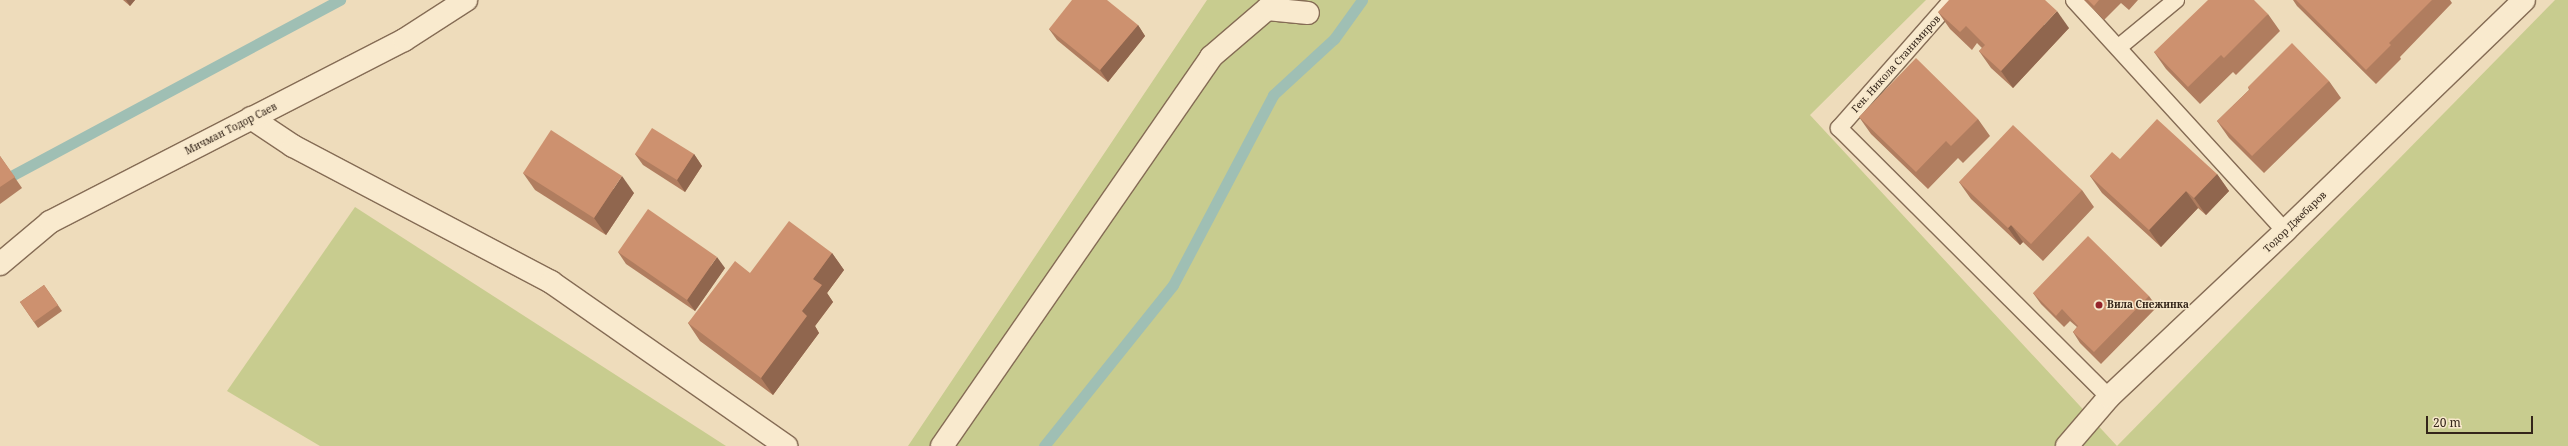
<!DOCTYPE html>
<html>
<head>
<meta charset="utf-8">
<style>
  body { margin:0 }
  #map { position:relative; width:2568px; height:446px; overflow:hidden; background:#eedcbb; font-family:"Noto Serif",serif }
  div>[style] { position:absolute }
  .green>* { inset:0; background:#c8cc8f }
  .stream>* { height:11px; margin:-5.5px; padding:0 5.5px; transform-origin:5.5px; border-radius:5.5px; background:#9fbfb4 }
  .roads { filter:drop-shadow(1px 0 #856c55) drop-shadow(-1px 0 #856c55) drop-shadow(0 1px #856c55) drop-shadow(0 -1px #856c55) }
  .service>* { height:16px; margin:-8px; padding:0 8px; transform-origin:8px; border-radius:8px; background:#f9eace }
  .minor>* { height:22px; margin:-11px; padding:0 11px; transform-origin:11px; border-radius:11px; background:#f9eace }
  .wall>* { inset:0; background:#b07d5f }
  .shaded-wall>* { inset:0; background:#90664e }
  .building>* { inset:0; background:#cd916f }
  .dots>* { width:11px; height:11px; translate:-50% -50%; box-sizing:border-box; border:2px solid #f6e7ca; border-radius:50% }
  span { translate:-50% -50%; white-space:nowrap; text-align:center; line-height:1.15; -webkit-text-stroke:3px #f6e7ca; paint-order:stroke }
  .street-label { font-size:10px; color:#34251a }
  .poi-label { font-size:10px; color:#34251a; font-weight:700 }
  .left { translate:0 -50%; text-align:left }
  .scale { position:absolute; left:2426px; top:416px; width:107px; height:18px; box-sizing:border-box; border:2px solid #34251a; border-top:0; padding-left:5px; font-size:12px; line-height:14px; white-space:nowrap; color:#34251a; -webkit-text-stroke:3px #f6e7ca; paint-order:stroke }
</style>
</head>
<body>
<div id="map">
  <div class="green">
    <div style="clip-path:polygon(1207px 0,1926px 0,1810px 115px,2117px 446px,908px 446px)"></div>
    <div style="clip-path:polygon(2555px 0,2568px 0,2568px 446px,2117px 446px)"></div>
    <div style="clip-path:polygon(355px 207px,726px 446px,320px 446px,227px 391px)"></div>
  </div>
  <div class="stream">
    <div style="left:0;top:182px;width:386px;rotate:-28.2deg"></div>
    <div style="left:1044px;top:446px;width:206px;rotate:-51.3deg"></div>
    <div style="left:1173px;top:285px;width:215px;rotate:-62.2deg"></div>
    <div style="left:1273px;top:95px;width:83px;rotate:-42.6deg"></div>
    <div style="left:1334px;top:39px;width:48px;rotate:-54.3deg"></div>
  </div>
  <div class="roads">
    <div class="service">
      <div style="left:1952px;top:0;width:171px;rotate:131.4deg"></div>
      <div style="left:1839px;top:128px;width:381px;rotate:44.9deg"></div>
      <div style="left:2074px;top:0;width:313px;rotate:47.6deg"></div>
      <div style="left:2119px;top:47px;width:74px;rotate:-39.5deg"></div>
    </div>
    <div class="minor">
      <div style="left:251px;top:118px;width:50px;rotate:33.7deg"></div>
      <div style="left:293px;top:146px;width:292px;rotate:27.8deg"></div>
      <div style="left:551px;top:282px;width:287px;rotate:34.9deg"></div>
      <div style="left:0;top:264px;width:65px;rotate:-40deg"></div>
      <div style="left:50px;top:222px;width:398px;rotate:-27.2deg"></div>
      <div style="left:404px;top:40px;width:74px;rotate:-32.8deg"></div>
      <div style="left:942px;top:446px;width:473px;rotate:-55.3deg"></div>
      <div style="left:1211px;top:57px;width:74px;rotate:-40.6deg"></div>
      <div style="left:1267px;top:9px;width:41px;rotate:5.6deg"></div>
      <div style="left:2067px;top:446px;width:65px;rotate:-49.4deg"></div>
      <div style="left:2109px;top:397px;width:242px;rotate:-43.3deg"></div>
      <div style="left:2285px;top:231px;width:332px;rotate:-44deg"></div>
    </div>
  </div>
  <div class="wall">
    <div style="clip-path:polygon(123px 0,135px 0,130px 6px)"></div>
    <div style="clip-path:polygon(2084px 0,2138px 0,2129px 10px,2121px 3px,2104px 20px)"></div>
    <div style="clip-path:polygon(2293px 0,2450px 0,2452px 3px,2400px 57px,2401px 59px,2376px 84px,2297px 6px)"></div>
    <div style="clip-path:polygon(1938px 12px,2069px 28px,2013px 88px,1991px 68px,1979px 51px,1982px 48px,1977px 43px,1972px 50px,1950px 29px)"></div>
    <div style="clip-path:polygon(2268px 14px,2280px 31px,2236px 75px,2233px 72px,2200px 104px,2166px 69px,2154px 52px)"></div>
    <div style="clip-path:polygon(1138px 25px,1145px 36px,1108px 82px,1057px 40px,1049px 29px)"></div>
    <div style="clip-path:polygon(2329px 81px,2341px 98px,2264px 173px,2229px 138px,2217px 121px,2249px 90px,2248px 87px)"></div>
    <div style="clip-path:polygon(1859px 117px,1978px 119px,1990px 136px,1963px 163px,1958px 158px,1928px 189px,1871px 134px)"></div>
    <div style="clip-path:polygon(635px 154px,694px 154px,702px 166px,685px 192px,643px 165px)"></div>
    <div style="clip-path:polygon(0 156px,22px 188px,0 204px)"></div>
    <div style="clip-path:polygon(2120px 159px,2217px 174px,2229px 191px,2206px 215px,2198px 208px,2161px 247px,2102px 193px,2090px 176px)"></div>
    <div style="clip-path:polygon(523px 173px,634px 193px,606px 235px,535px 190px)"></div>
    <div style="clip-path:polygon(1959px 182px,2082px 190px,2094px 207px,2043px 261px,2023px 242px,2020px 245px,1971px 199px)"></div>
    <div style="clip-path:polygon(618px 252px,725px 268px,695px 311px,626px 264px)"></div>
    <div style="clip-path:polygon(832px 253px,844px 270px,827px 293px,833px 302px,815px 326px,819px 333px,773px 395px,700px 341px,688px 323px,750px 273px)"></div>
    <div style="clip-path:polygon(44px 285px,62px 311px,38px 328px,20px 302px)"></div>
    <div style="clip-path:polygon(2033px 293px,2149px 296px,2157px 307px,2101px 364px,2080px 343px,2073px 332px,2077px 327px,2070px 321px,2064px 327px,2041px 304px)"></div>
  </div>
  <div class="shaded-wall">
    <div style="clip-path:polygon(126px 0,135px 0,130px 6px)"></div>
    <div style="clip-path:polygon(2057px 11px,2069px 28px,2013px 88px,2001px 71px)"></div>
    <div style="clip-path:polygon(1138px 25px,1145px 36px,1108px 82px,1100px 70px)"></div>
    <div style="clip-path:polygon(694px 154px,702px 166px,685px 192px,677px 180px)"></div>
    <div style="clip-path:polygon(2217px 174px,2229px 191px,2206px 215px,2194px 198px)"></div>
    <div style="clip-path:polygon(622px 176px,634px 193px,606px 235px,594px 218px)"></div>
    <div style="clip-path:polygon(2186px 191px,2198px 208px,2161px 247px,2149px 230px)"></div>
    <div style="clip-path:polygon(2011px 225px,2023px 242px,2020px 245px,2008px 228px)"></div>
    <div style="clip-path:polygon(832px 253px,844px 270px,827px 293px,833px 302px,815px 326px,819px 333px,773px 395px,761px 378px,802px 311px,813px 279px)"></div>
    <div style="clip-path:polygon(717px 257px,725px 268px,695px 311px,687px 300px)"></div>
  </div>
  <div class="building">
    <div style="clip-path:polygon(1072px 0,1107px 0,1138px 25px,1100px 70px,1049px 29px)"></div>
    <div style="clip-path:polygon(1949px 0,2045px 0,2057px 11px,2001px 71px,1979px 51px,1985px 45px,1966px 26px,1960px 32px,1938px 12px)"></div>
    <div style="clip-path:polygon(2088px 0,2099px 0,2094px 6px)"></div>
    <div style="clip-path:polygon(2208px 0,2254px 0,2268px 14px,2224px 58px,2221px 55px,2188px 87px,2154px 52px)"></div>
    <div style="clip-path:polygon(2296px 0,2432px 0,2389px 43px,2391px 45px,2366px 70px)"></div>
    <div style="clip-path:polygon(2292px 43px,2329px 81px,2252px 156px,2217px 121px,2250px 89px,2248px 87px)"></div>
    <div style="clip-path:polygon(1916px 58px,1978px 119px,1951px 146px,1946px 141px,1916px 172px,1859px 117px)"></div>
    <div style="clip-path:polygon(2157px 119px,2217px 174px,2194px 198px,2186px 191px,2149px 230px,2090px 176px,2112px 152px,2120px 159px)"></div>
    <div style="clip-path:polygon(2013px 125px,2082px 190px,2031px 244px,2011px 225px,2008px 228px,1959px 182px)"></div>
    <div style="clip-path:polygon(652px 128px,694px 154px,677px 180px,635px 154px)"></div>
    <div style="clip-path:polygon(551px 130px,622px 176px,594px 218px,523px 173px)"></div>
    <div style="clip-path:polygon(0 156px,15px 177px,0 187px)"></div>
    <div style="clip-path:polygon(648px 209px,717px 257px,687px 300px,618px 252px)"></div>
    <div style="clip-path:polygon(789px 221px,832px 253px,813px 279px,822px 285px,802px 311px,807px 316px,761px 378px,688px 323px,735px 261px,750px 273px)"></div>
    <div style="clip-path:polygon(2088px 236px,2149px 296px,2094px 352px,2073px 332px,2078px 326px,2062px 309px,2056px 316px,2033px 293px)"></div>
    <div style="clip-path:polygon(44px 285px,58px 305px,34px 322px,20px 302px)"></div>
  </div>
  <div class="dots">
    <div style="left:2099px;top:305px;background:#95242b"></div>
  </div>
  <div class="street-label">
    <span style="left:1896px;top:64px;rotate:-48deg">Ген. Никола Станимиров</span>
    <span style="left:231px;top:129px;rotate:-27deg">Мичман Тодор Саев</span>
    <span style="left:2295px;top:222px;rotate:-44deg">Тодор Джебаров</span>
  </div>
  <div class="poi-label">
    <span class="left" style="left:2107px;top:305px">Вила Снежинка</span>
  </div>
  <div class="scale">20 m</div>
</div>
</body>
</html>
